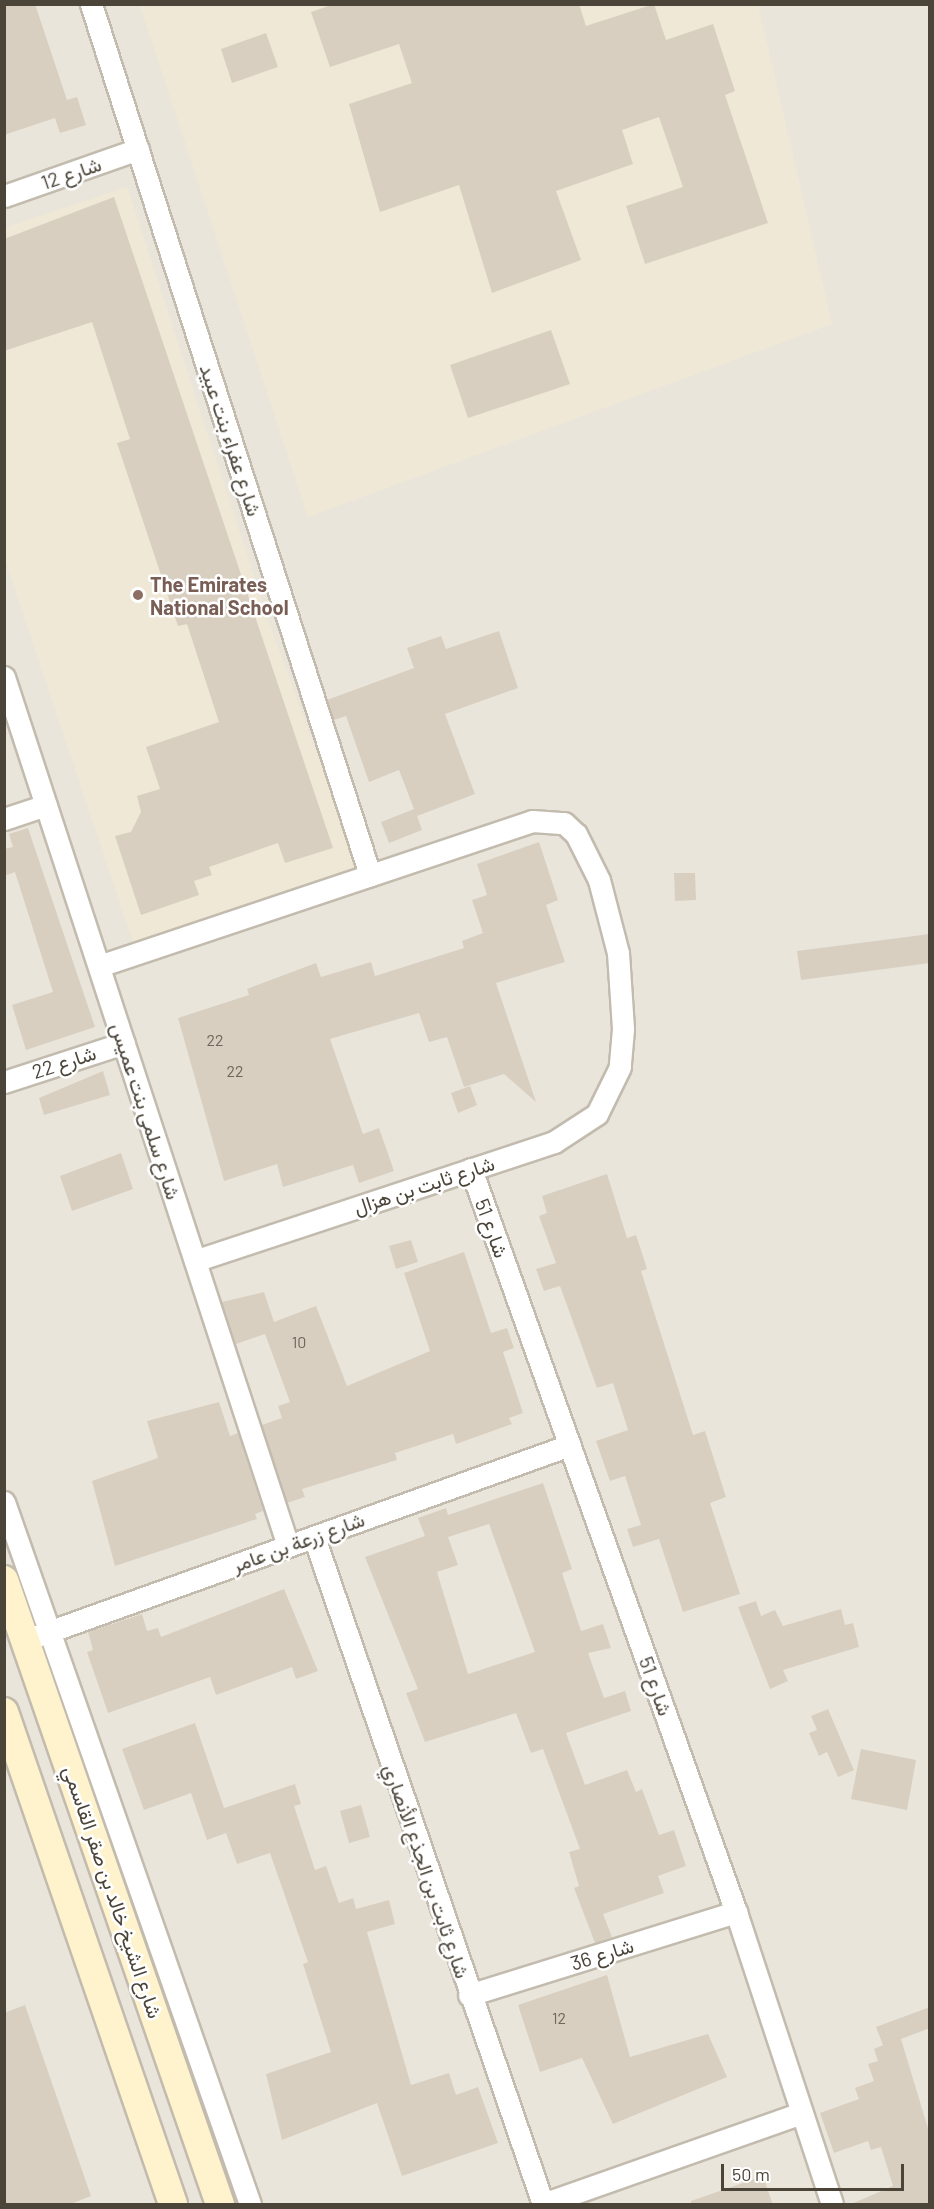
<!DOCTYPE html>
<html>
<head>
<meta charset="utf-8">
<style>
  body { margin:0 }
  #map { position:relative; width:934px; height:2209px; overflow:hidden; background:#f6f3ec; font-family:Barlow,Vazirmatn,sans-serif }
  div>[style] { position:absolute }
  .residential>* { inset:0; background:#eae5da }
  .education>* { inset:0; background:#efe8d6 }
  .building>* { inset:0; background:#d8cfc1 }
  .roads { filter:drop-shadow(2px 0 #c2bbae) drop-shadow(-2px 0 #c2bbae) drop-shadow(0 2px #c2bbae) drop-shadow(0 -2px #c2bbae) }
  .street>* { height:21px; margin:-10.5px; padding:0 10.5px; transform-origin:10.5px; border-radius:10.5px; background:#fff }
  .secondary>* { height:28px; margin:-14px; padding:0 14px; transform-origin:14px; border-radius:14px; background:#fff3cd }
  .dots>* { width:16px; height:16px; translate:-50% -50%; box-sizing:border-box; border:3px solid #fff; border-radius:50% }
  span { translate:-50% -50%; white-space:nowrap; text-align:center; line-height:1.15; -webkit-text-stroke:5px #fff; paint-order:stroke }
  .number-label { font-size:16px; color:#6e675b }
  .number-label span { -webkit-text-stroke-width:0 }
  .street-label { font-size:20px; color:#4b4439 }
  .education-label { font-size:20px; color:#785e54; font-weight:700 }
  .left { translate:0 -50%; text-align:left }
  .frame { position:absolute; inset:0; border:6px solid #4b4439; pointer-events:none }
  .scale { position:absolute; left:721px; top:2164px; width:183px; height:27px; box-sizing:border-box; border:3px solid #4b4439; border-top:0; padding-left:8px; font-size:18px; line-height:21px; white-space:nowrap; color:#4b4439; -webkit-text-stroke:4px #fff; paint-order:stroke }
</style>
</head>
<body>
<div id="map">
  <div class="residential">
    <div style="clip-path:polygon(5px 5px,929px 5px,929px 2204px,5px 2204px)"></div>
  </div>
  <div class="education">
    <div style="clip-path:polygon(140px 5px,758px 5px,832px 324px,308px 517px)"></div>
    <div style="clip-path:polygon(127px 187px,272px 631px,359px 868px,135px 948px,5px 559px,4px 228px)"></div>
  </div>
  <div class="building">
    <div style="clip-path:polygon(4px 4px,35px 4px,67px 100px,77px 97px,86px 125px,60px 133px,55px 118px,4px 135px)"></div>
    <div style="clip-path:polygon(334px 4px,579px 4px,586px 26px,654px 4px,666px 40px,713px 24px,735px 91px,725px 95px,768px 223px,645px 264px,626px 206px,683px 187px,659px 117px,622px 130px,633px 164px,556px 191px,581px 260px,492px 293px,459px 185px,380px 212px,349px 104px,412px 83px,399px 44px,330px 67px,311px 12px)"></div>
    <div style="clip-path:polygon(266px 33px,278px 67px,232px 83px,221px 49px)"></div>
    <div style="clip-path:polygon(114px 197px,333px 848px,285px 863px,278px 843px,209px 867px,212px 875px,194px 881px,199px 895px,141px 915px,115px 836px,131px 832px,141px 812px,137px 796px,160px 789px,146px 747px,219px 722px,187px 624px,178px 626px,117px 443px,130px 439px,92px 322px,4px 351px,4px 239px)"></div>
    <div style="clip-path:polygon(551px 330px,570px 384px,468px 418px,450px 365px)"></div>
    <div style="clip-path:polygon(499px 631px,518px 688px,445px 714px,475px 794px,417px 816px,422px 830px,389px 843px,381px 822px,414px 809px,399px 770px,369px 782px,346px 716px,334px 720px,327px 700px,414px 668px,407px 648px,441px 636px,446px 649px)"></div>
    <div style="clip-path:polygon(28px 828px,95px 1027px,26px 1050px,12px 1005px,53px 992px,15px 872px,4px 876px,4px 849px,13px 847px,9px 834px)"></div>
    <div style="clip-path:polygon(539px 842px,558px 900px,546px 905px,565px 962px,496px 983px,536px 1102px,504px 1074px,464px 1087px,447px 1037px,429px 1042px,419px 1013px,330px 1039px,363px 1134px,379px 1128px,394px 1171px,359px 1183px,353px 1165px,283px 1187px,277px 1164px,224px 1181px,178px 1018px,249px 995px,247px 989px,316px 963px,321px 977px,371px 962px,375px 976px,464px 948px,462px 941px,483px 933px,472px 900px,487px 895px,477px 864px)"></div>
    <div style="clip-path:polygon(674px 873px,695px 873px,696px 900px,675px 901px)"></div>
    <div style="clip-path:polygon(930px 934px,930px 963px,801px 980px,797px 951px)"></div>
    <div style="clip-path:polygon(103px 1071px,110px 1095px,44px 1115px,39px 1098px)"></div>
    <div style="clip-path:polygon(470px 1086px,477px 1105px,458px 1113px,451px 1093px)"></div>
    <div style="clip-path:polygon(121px 1153px,133px 1189px,72px 1211px,60px 1176px)"></div>
    <div style="clip-path:polygon(607px 1174px,627px 1238px,636px 1235px,643px 1256px,647px 1269px,641px 1271px,693px 1435px,705px 1431px,726px 1497px,710px 1503px,740px 1594px,683px 1612px,659px 1539px,633px 1547px,627px 1529px,641px 1525px,625px 1476px,610px 1481px,596px 1441px,628px 1430px,613px 1383px,597px 1388px,560px 1286px,544px 1291px,536px 1269px,556px 1263px,539px 1216px,547px 1213px,542px 1196px)"></div>
    <div style="clip-path:polygon(411px 1240px,418px 1262px,396px 1269px,389px 1246px)"></div>
    <div style="clip-path:polygon(464px 1252px,491px 1333px,507px 1328px,514px 1348px,503px 1352px,523px 1413px,509px 1418px,512px 1424px,456px 1444px,453px 1434px,395px 1453px,397px 1460px,302px 1489px,305px 1497px,287px 1503px,262px 1425px,282px 1418px,278px 1406px,290px 1402px,265px 1334px,236px 1344px,222px 1302px,264px 1292px,274px 1322px,316px 1306px,347px 1386px,430px 1351px,404px 1273px)"></div>
    <div style="clip-path:polygon(219px 1402px,230px 1436px,238px 1433px,263px 1511px,255px 1514px,257px 1519px,115px 1566px,92px 1481px,158px 1458px,147px 1421px)"></div>
    <div style="clip-path:polygon(evenodd,543px 1483px,572px 1569px,562px 1573px,581px 1631px,603px 1624px,611px 1648px,588px 1653px,604px 1698px,625px 1691px,631px 1711px,566px 1733px,585px 1785px,627px 1770px,636px 1792px,642px 1789px,659px 1835px,674px 1830px,686px 1866px,658px 1876px,664px 1893px,603px 1914px,612px 1937px,595px 1943px,574px 1888px,579px 1886px,569px 1852px,580px 1849px,543px 1749px,531px 1753px,516px 1713px,425px 1742px,406px 1693px,418px 1689px,365px 1557px,425px 1536px,418px 1518px,446px 1508px,448px 1515px,543px 1483px,489px 1524px,535px 1652px,468px 1674px,437px 1572px,458px 1565px,448px 1537px,489px 1524px)"></div>
    <div style="clip-path:polygon(284px 1589px,318px 1671px,296px 1679px,292px 1667px,216px 1695px,210px 1677px,108px 1713px,87px 1652px,93px 1650px,88px 1632px,142px 1614px,147px 1631px,158px 1628px,161px 1637px)"></div>
    <div style="clip-path:polygon(756px 1601px,761px 1616px,775px 1610px,783px 1626px,841px 1609px,845px 1625px,853px 1623px,859px 1647px,783px 1670px,788px 1681px,770px 1689px,738px 1607px)"></div>
    <div style="clip-path:polygon(828px 1709px,854px 1770px,838px 1777px,827px 1752px,819px 1756px,809px 1733px,817px 1730px,811px 1716px)"></div>
    <div style="clip-path:polygon(195px 1723px,224px 1808px,295px 1784px,301px 1804px,294px 1806px,315px 1870px,326px 1866px,339px 1903px,353px 1898px,356px 1909px,389px 1900px,395px 1924px,367px 1932px,411px 2085px,449px 2073px,456px 2095px,478px 2087px,498px 2143px,402px 2176px,377px 2103px,282px 2140px,266px 2074px,331px 2052px,303px 1964px,308px 1962px,270px 1853px,237px 1864px,226px 1833px,207px 1840px,191px 1793px,144px 1810px,122px 1749px)"></div>
    <div style="clip-path:polygon(861px 1749px,916px 1760px,907px 1810px,851px 1799px)"></div>
    <div style="clip-path:polygon(361px 1805px,370px 1837px,349px 1843px,340px 1811px)"></div>
    <div style="clip-path:polygon(607px 1975px,630px 2057px,708px 2034px,727px 2077px,613px 2124px,582px 2058px,540px 2072px,518px 2005px)"></div>
    <div style="clip-path:polygon(25px 2005px,91px 2196px,68px 2205px,4px 2205px,4px 2013px)"></div>
    <div style="clip-path:polygon(930px 2007px,930px 2028px,901px 2039px,930px 2135px,930px 2205px,849px 2205px,893px 2186px,881px 2147px,871px 2150px,868px 2141px,834px 2153px,820px 2113px,859px 2099px,855px 2088px,874px 2081px,868px 2064px,878px 2061px,874px 2049px,883px 2045px,876px 2027px)"></div>
    <div style="clip-path:polygon(763px 2176px,773px 2205px,691px 2205px,691px 2201px)"></div>
  </div>
  <div class="roads">
    <div class="street">
      <div style="left:91px;top:4px;width:915px;rotate:72.24deg"></div>
      <div style="left:4px;top:196px;width:142px;rotate:-19.3deg"></div>
      <div style="left:4px;top:677px;width:914px;rotate:71.9deg"></div>
      <div style="left:4px;top:819px;width:44px;rotate:-18.4deg"></div>
      <div style="left:99px;top:966px;width:457px;rotate:-18.5deg"></div>
      <div style="left:532px;top:821px;width:32px;rotate:4deg"></div>
      <div style="left:564px;top:823px;width:16px;rotate:43deg"></div>
      <div style="left:576px;top:834px;width:51px;rotate:63.4deg"></div>
      <div style="left:599px;top:880px;width:75px;rotate:75.4deg"></div>
      <div style="left:618px;top:953px;width:76px;rotate:86.2deg"></div>
      <div style="left:623px;top:1029px;width:38px;rotate:95deg"></div>
      <div style="left:620px;top:1067px;width:52px;rotate:116.1deg"></div>
      <div style="left:597px;top:1114px;width:51px;rotate:146.9deg"></div>
      <div style="left:554px;top:1142px;width:378px;rotate:161.7deg"></div>
      <div style="left:4px;top:1082px;width:126px;rotate:-18deg"></div>
      <div style="left:471px;top:1169px;width:789px;rotate:70.37deg"></div>
      <div style="left:736px;top:1912px;width:307px;rotate:71.8deg"></div>
      <div style="left:4px;top:1502px;width:744px;rotate:70.69deg"></div>
      <div style="left:314px;top:1537px;width:705px;rotate:71.05deg"></div>
      <div style="left:37px;top:1636px;width:566px;rotate:-19.72deg"></div>
      <div style="left:469px;top:1995px;width:280px;rotate:-17.3deg"></div>
      <div style="left:543px;top:2204px;width:274px;rotate:-19.4deg"></div>
    </div>
    <div class="secondary">
      <div style="left:4px;top:1580px;width:660px;rotate:70.91deg"></div>
      <div style="left:4px;top:1712px;width:520px;rotate:71.04deg"></div>
    </div>
  </div>
  <div class="dots">
    <div style="left:138px;top:595px;background:#8d6e63"></div>
  </div>
  <div class="number-label">
    <span style="left:215px;top:1040px">22</span>
    <span style="left:235px;top:1071px">22</span>
    <span style="left:299px;top:1342px">10</span>
    <span style="left:559px;top:2018px">12</span>
  </div>
  <div class="street-label">
    <span style="left:71px;top:173px;rotate:-19deg">شارع 12</span>
    <span style="left:231px;top:440px;rotate:72deg">شارع عفراء بنت عبيد</span>
    <span style="left:64px;top:1062px;rotate:-18deg">شارع 22</span>
    <span style="left:146px;top:1111px;rotate:72deg">شارع سلمى بنت عميس</span>
    <span style="left:424px;top:1185px;rotate:-18deg">شارع ثابت بن هزال</span>
    <span style="left:492px;top:1228px;rotate:70deg">شارع 51</span>
    <span style="left:298px;top:1542px;rotate:-20deg">شارع زرعة بن عامر</span>
    <span style="left:656px;top:1686px;rotate:70deg">شارع 51</span>
    <span style="left:427px;top:1871px;rotate:71deg">شارع ثابت بن الجذع الأنصاري</span>
    <span style="left:113px;top:1892px;rotate:71deg">شارع الشيخ خالد بن صقر القاسمي</span>
    <span style="left:602px;top:1954px;rotate:-17deg">شارع 36</span>
  </div>
  <div class="education-label">
    <span class="left" style="left:150px;top:596px">The Emirates<br>National School</span>
  </div>
  <div class="frame"></div>
  <div class="scale">50 m</div>
</div>
</body>
</html>
